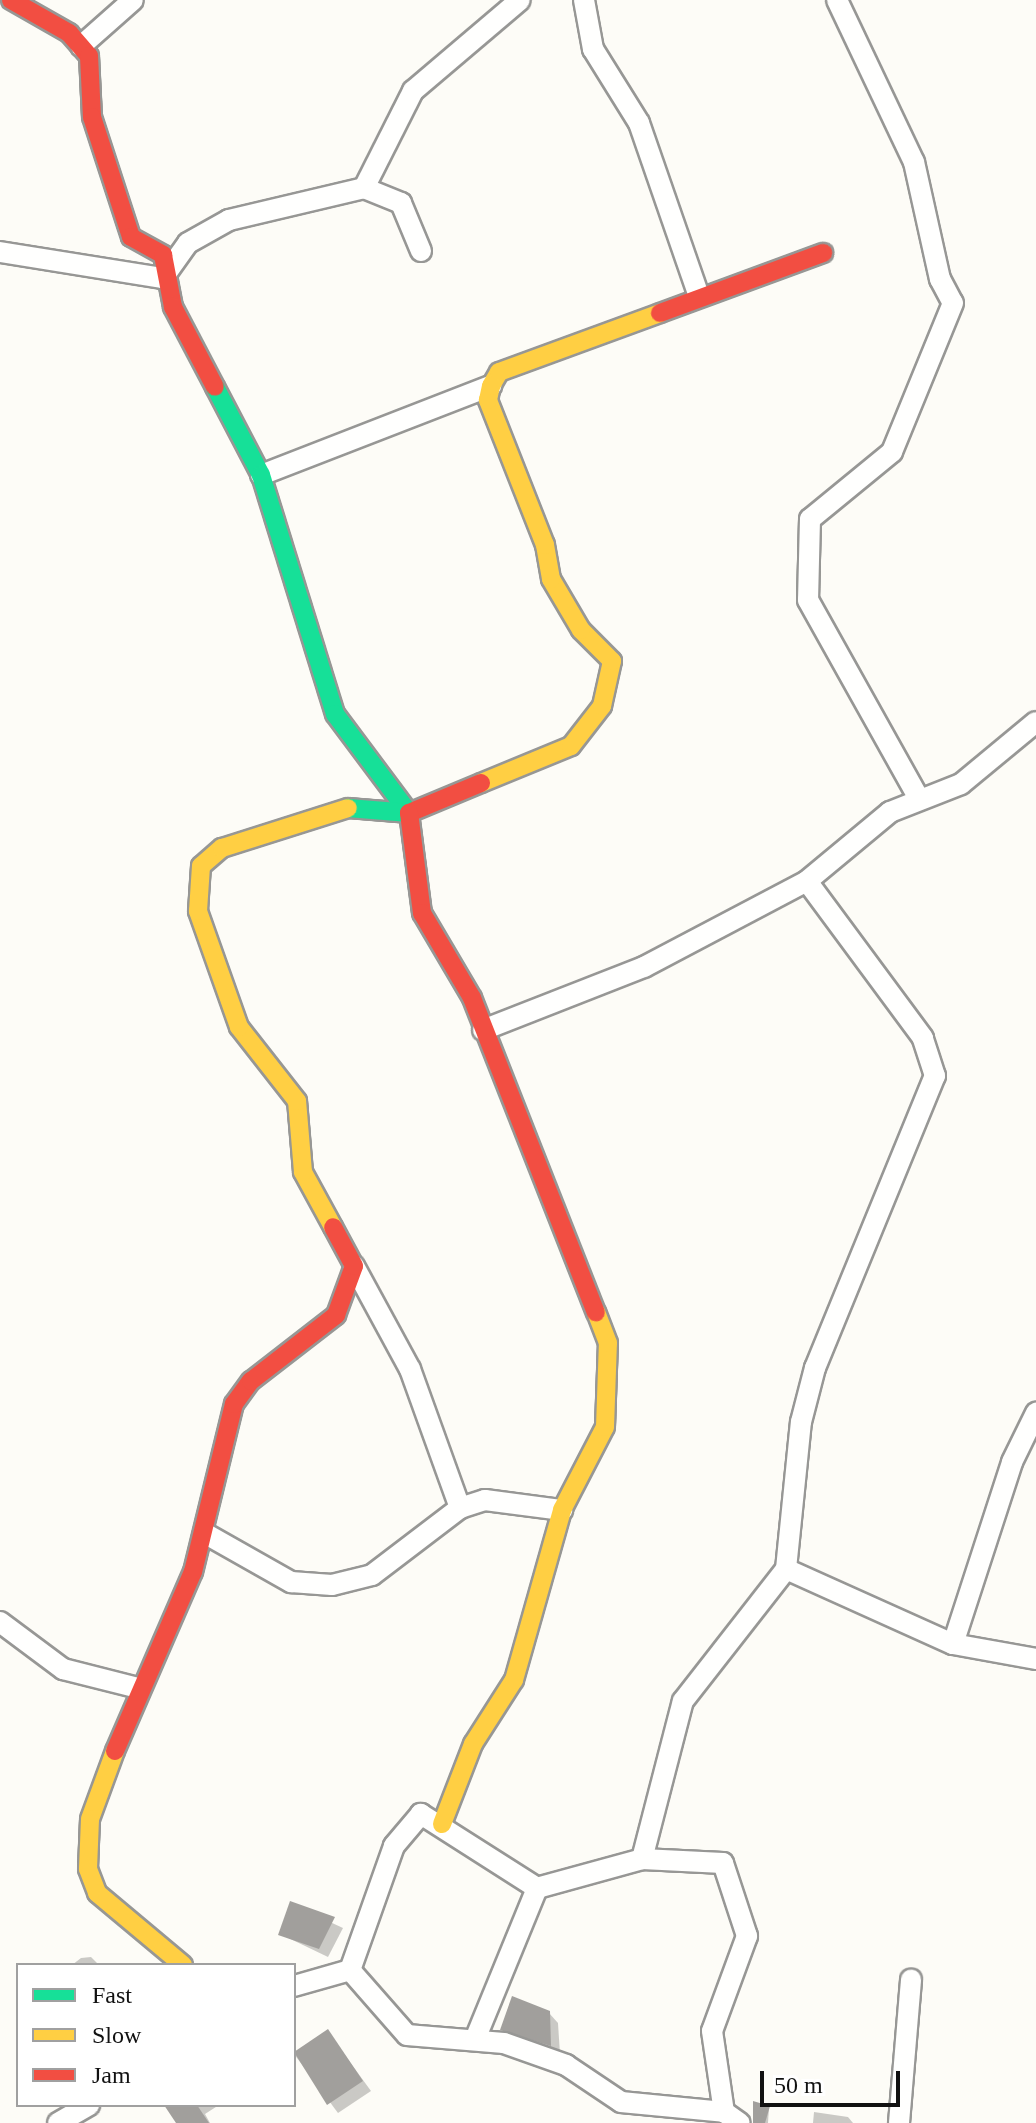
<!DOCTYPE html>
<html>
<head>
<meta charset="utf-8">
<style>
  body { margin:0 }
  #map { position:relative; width:1036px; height:2123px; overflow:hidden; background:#fdfcf7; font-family:"Times New Roman",serif }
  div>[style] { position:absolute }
  .shadow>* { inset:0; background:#0003 }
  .building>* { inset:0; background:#a19f9c }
  .roads { filter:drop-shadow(2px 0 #979795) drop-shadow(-2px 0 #979795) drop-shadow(0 2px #979795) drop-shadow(0 -2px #979795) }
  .street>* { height:20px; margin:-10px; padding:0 10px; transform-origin:10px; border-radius:10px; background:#fffffe }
  .fast>* { height:18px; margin:-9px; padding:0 9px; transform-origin:9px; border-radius:9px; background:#16e098 }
  .slow>* { height:18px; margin:-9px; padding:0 9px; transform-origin:9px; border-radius:9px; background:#ffcf43 }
  .jam>* { height:18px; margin:-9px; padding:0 9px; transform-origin:9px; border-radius:9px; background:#f24e42 }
  span { translate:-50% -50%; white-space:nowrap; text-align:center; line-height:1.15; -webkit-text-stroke:8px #fff; paint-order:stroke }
  .legend { position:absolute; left:16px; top:1963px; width:280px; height:144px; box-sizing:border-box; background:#fff; border:2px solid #a0a0a0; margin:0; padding:10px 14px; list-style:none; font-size:24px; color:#111 }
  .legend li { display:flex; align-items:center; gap:16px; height:40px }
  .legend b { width:40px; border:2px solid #a0a0a0 }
  .scale { position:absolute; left:760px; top:2071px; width:140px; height:36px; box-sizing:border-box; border:4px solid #111; border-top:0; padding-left:10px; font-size:24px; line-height:28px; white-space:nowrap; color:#111; -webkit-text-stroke:6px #fff; paint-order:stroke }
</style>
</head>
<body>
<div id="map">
  <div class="shadow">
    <div style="clip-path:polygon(291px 1904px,343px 1928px,328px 1957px,280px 1934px)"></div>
    <div style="clip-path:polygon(91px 1957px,99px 1965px,72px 1965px,81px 1958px)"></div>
    <div style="clip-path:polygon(549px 2013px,558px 2023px,560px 2054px,502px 2029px)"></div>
    <div style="clip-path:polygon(328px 2032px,371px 2091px,338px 2113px,294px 2054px)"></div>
    <div style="clip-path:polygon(166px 2105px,219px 2105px,205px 2114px,210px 2123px,177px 2123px)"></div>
    <div style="clip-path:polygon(769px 2108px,768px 2123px,756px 2123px)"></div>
    <div style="clip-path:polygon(814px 2112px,848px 2117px,853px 2123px,813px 2123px)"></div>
  </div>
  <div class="building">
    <div style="clip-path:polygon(290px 1901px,335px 1917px,319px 1949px,278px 1935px)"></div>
    <div style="clip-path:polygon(512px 1996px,550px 2011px,551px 2046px,500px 2030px)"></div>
    <div style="clip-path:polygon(328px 2029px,363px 2081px,327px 2105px,294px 2052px)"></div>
    <div style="clip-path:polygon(753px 2101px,770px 2106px,765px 2123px,753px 2123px)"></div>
    <div style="clip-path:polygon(164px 2105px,197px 2105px,209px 2123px,176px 2123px)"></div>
  </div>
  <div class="roads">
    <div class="street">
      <div style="left:584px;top:0;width:50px;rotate:79.6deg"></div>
      <div style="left:593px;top:49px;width:87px;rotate:58.1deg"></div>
      <div style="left:639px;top:123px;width:183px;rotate:70.9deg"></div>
      <div style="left:837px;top:0;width:179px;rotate:64.6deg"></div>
      <div style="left:914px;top:162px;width:120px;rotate:77.5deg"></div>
      <div style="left:940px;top:279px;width:27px;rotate:62deg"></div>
      <div style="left:953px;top:303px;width:161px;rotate:112.3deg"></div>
      <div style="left:892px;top:452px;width:106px;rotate:140.7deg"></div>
      <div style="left:810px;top:519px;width:81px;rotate:91.4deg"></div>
      <div style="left:808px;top:600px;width:228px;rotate:60.8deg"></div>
      <div style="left:81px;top:46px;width:69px;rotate:-41.5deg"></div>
      <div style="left:364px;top:188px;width:109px;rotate:-63.2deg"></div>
      <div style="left:413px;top:91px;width:140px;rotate:-40.4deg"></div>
      <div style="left:0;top:252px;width:165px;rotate:9.1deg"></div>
      <div style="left:163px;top:278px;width:43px;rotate:-54.5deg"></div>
      <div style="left:188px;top:243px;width:47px;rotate:-29.3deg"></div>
      <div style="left:229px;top:220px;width:139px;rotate:-13.3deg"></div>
      <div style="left:364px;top:188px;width:40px;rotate:22deg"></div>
      <div style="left:401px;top:203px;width:52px;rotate:67.4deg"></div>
      <div style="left:261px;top:475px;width:247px;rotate:-21.2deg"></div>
      <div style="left:483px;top:1030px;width:173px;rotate:-21.4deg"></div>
      <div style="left:644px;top:967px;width:184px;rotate:-27.8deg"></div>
      <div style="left:807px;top:881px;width:108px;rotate:-39.7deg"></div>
      <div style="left:890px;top:812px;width:76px;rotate:-21.5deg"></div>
      <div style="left:961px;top:784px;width:97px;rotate:-39.6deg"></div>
      <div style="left:354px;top:1266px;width:117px;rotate:61.5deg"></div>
      <div style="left:410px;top:1369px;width:148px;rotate:70.2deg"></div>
      <div style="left:206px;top:1534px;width:98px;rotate:29.5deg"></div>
      <div style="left:291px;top:1582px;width:41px;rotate:4.2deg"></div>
      <div style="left:332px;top:1585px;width:41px;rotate:-14deg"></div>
      <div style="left:372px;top:1575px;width:111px;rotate:-37.3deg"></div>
      <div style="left:460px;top:1508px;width:26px;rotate:-18deg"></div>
      <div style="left:485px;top:1500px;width:78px;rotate:7.4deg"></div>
      <div style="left:786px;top:1569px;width:183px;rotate:24.2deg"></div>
      <div style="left:953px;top:1644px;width:84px;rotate:10.2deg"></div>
      <div style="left:0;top:1622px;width:79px;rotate:36.7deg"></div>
      <div style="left:63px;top:1669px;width:77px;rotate:14.2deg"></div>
      <div style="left:953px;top:1644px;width:191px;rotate:-72deg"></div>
      <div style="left:1012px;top:1462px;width:55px;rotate:-63.9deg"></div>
      <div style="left:642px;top:1859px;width:163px;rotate:-75.5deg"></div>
      <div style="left:683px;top:1701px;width:167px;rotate:-52deg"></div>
      <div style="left:786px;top:1569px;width:148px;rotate:-84.2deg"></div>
      <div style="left:801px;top:1422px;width:56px;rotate:-75.5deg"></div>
      <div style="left:815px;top:1368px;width:316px;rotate:-67.7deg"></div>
      <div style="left:935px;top:1076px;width:40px;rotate:-108deg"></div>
      <div style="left:923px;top:1038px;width:195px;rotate:-126.5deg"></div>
      <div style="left:537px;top:1888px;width:138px;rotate:-147.5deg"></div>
      <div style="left:421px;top:1814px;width:42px;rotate:130.2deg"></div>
      <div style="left:394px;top:1846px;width:132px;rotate:109.5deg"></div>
      <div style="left:350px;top:1970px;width:86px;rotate:48.8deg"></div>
      <div style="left:407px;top:2035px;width:97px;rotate:4.7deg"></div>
      <div style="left:504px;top:2043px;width:66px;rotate:19.5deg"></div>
      <div style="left:566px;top:2065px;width:66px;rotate:33.9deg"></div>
      <div style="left:621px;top:2102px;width:103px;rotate:5.5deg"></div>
      <div style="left:724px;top:2112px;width:19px;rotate:35deg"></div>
      <div style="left:294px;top:1986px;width:58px;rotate:-15.9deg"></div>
      <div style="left:476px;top:2037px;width:161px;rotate:-67.7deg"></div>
      <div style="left:537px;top:1888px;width:109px;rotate:-15.4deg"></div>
      <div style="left:642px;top:1859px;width:81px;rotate:2.8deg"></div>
      <div style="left:723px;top:1863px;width:77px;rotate:71.8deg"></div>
      <div style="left:747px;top:1936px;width:101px;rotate:110.2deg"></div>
      <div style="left:712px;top:2031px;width:82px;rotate:81.6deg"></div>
      <div style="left:58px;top:2123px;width:36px;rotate:-30deg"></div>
      <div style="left:899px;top:2123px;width:144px;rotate:-85.2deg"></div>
    </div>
    <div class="fast">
      <div style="left:215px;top:387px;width:99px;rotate:62.4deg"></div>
      <div style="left:261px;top:475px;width:250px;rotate:72.8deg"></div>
      <div style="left:335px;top:714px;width:124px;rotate:53.2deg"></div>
      <div style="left:409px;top:813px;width:61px;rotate:-175.3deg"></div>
    </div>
    <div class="slow">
      <div style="left:481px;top:783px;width:97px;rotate:-22.3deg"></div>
      <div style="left:571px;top:746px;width:51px;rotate:-52.2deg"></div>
      <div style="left:602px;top:706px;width:46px;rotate:-77.5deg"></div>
      <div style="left:612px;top:661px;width:44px;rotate:-135deg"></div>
      <div style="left:581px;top:630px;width:59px;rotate:-120.5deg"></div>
      <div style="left:551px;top:579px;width:35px;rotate:-100deg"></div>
      <div style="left:545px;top:545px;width:156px;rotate:-111.5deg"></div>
      <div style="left:488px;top:400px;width:14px;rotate:-78deg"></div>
      <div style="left:491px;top:386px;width:16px;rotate:-60deg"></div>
      <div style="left:499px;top:372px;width:171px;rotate:-20.1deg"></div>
      <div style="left:333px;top:1227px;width:63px;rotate:-118.6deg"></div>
      <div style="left:303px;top:1172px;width:71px;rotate:-94.8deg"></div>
      <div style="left:297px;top:1101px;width:94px;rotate:-128.1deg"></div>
      <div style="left:239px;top:1027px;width:123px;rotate:-109.5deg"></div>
      <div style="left:198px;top:911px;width:45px;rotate:-86.2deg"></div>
      <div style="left:201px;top:866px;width:28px;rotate:-41deg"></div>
      <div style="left:222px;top:848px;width:132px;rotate:-17.6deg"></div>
      <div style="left:115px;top:1751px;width:72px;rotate:110.2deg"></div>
      <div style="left:90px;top:1819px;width:50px;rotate:92.3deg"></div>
      <div style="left:88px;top:1869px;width:26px;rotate:69deg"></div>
      <div style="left:97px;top:1893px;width:112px;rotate:39.9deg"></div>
      <div style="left:442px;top:1824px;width:86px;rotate:-68.8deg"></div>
      <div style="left:473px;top:1744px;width:76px;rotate:-57.4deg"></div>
      <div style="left:514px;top:1680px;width:177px;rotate:-74.2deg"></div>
      <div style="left:562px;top:1510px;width:93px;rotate:-62.6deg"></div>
      <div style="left:605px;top:1427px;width:84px;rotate:-88deg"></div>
      <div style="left:608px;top:1343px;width:33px;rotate:-111deg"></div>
    </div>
    <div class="jam">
      <div style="left:11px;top:0;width:67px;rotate:29.6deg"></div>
      <div style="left:69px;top:33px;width:30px;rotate:49deg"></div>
      <div style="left:89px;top:56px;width:61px;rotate:87.2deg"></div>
      <div style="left:92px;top:117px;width:126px;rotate:72deg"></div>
      <div style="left:131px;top:237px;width:37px;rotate:29deg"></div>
      <div style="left:163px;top:255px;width:53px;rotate:79.1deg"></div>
      <div style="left:173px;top:307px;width:90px;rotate:62.3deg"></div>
      <div style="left:660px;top:313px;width:174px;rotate:-20.2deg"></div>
      <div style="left:481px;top:783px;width:78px;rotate:157.4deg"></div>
      <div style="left:409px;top:813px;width:101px;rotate:82.6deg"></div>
      <div style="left:422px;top:913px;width:99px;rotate:59.5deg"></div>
      <div style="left:472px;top:998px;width:338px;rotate:68.5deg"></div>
      <div style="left:115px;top:1751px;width:195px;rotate:-66.5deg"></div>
      <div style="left:193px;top:1572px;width:173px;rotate:-76.3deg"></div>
      <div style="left:234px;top:1404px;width:29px;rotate:-54deg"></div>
      <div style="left:251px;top:1381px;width:108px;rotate:-37.8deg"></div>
      <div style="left:336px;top:1315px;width:52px;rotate:-69.8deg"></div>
      <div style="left:354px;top:1266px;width:44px;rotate:-118.3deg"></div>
    </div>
  </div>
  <ul class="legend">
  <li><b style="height:10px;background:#16e098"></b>Fast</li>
  <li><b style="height:10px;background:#ffcf43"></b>Slow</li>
  <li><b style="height:10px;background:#f24e42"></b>Jam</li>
  </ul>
  <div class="scale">50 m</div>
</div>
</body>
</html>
